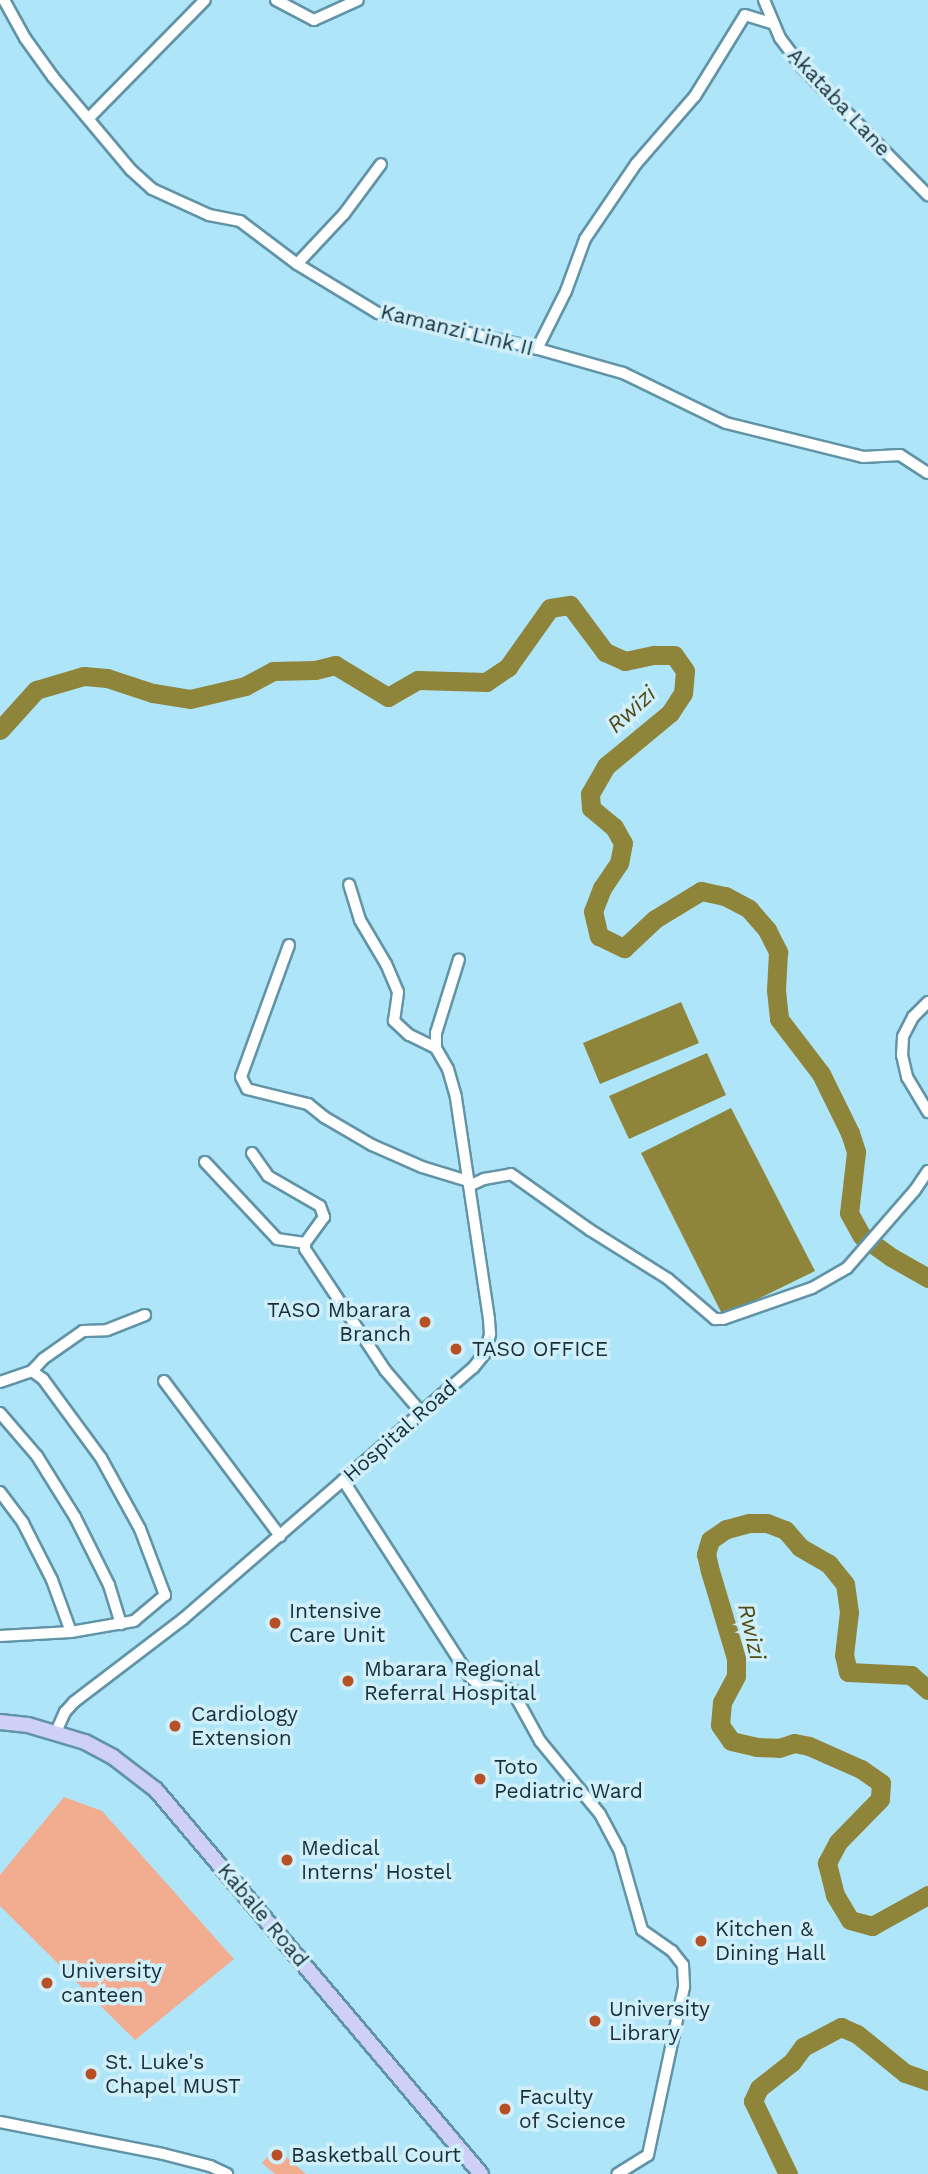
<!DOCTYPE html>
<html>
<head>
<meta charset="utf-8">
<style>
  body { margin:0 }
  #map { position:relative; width:928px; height:2174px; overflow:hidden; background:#afe5f9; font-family:"Work Sans",sans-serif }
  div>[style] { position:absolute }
  .green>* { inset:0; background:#f2ac90 }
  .water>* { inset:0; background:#8e853b }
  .river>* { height:19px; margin:-9.5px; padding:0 9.5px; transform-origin:9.5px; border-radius:9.5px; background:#8e853b }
  .roads { filter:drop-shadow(2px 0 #6194a6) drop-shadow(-2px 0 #6194a6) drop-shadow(0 2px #6194a6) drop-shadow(0 -2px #6194a6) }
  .minor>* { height:10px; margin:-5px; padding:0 5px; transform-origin:5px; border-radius:5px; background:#fff }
  .major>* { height:14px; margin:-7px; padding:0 7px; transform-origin:7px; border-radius:7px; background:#ced0f6 }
  .dots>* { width:19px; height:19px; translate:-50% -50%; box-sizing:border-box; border:4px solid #cfeffa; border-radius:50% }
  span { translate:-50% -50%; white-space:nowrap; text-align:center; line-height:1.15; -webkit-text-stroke:7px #cfeffa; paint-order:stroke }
  .street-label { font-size:21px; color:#192e36 }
  .poi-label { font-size:21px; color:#192e36 }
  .right { translate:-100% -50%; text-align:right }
  .left { translate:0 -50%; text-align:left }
  .water-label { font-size:23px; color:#524b13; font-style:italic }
</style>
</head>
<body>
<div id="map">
  <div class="green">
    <div style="clip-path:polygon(64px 1797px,102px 1811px,234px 1959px,135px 2040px,0 1906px,0 1875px)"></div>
    <div style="clip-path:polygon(275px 2148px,276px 2148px,306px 2174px,275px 2174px,262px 2163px)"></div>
  </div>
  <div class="water">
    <div style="clip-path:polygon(681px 1002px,699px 1043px,600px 1084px,583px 1043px)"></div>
    <div style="clip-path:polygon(707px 1053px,726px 1095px,629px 1139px,609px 1096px)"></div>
    <div style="clip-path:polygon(731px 1108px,815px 1271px,723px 1316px,641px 1153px)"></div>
  </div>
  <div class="river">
    <div style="left:0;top:730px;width:54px;rotate:-48deg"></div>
    <div style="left:36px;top:690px;width:50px;rotate:-16.3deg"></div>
    <div style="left:84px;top:676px;width:23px;rotate:5deg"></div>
    <div style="left:107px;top:678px;width:48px;rotate:18.1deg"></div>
    <div style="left:153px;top:693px;width:37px;rotate:9deg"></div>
    <div style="left:190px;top:699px;width:57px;rotate:-13.3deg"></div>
    <div style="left:245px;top:686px;width:32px;rotate:-28deg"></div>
    <div style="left:273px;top:671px;width:42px;rotate:-1.4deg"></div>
    <div style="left:315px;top:670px;width:21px;rotate:-14deg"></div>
    <div style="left:335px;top:665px;width:62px;rotate:31.1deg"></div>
    <div style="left:388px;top:697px;width:34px;rotate:-30deg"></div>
    <div style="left:418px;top:680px;width:68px;rotate:1.7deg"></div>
    <div style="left:486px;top:682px;width:27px;rotate:-34deg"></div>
    <div style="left:508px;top:667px;width:72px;rotate:-54.6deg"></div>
    <div style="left:550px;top:608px;width:20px;rotate:-9deg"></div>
    <div style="left:570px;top:605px;width:59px;rotate:53.3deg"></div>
    <div style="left:605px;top:652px;width:22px;rotate:24deg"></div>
    <div style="left:625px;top:661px;width:30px;rotate:-12deg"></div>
    <div style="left:654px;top:655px;width:20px"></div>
    <div style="left:674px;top:655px;width:19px;rotate:55deg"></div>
    <div style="left:685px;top:671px;width:22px;rotate:95deg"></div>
    <div style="left:683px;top:693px;width:24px;rotate:123deg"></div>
    <div style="left:670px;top:713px;width:83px;rotate:140.4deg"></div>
    <div style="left:606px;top:766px;width:32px;rotate:120deg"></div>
    <div style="left:590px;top:794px;width:14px;rotate:86deg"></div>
    <div style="left:591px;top:808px;width:30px;rotate:40deg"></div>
    <div style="left:614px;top:827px;width:18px;rotate:61deg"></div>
    <div style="left:623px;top:843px;width:20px;rotate:101deg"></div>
    <div style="left:619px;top:863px;width:30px;rotate:124deg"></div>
    <div style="left:602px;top:888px;width:25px;rotate:111deg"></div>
    <div style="left:593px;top:911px;width:26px;rotate:77deg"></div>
    <div style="left:599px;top:936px;width:28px;rotate:26deg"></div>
    <div style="left:624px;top:948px;width:42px;rotate:-43.1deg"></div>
    <div style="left:655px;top:919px;width:54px;rotate:-31.3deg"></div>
    <div style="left:701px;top:891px;width:25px;rotate:12deg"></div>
    <div style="left:725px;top:896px;width:27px;rotate:28deg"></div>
    <div style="left:749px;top:909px;width:28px;rotate:49deg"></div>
    <div style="left:767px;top:930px;width:25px;rotate:63deg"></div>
    <div style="left:778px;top:952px;width:38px;rotate:93deg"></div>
    <div style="left:776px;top:990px;width:29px;rotate:84deg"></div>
    <div style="left:779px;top:1019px;width:69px;rotate:52.6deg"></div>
    <div style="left:821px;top:1074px;width:66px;rotate:63.8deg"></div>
    <div style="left:850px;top:1133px;width:20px;rotate:72deg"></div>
    <div style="left:856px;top:1152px;width:61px;rotate:96.5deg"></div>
    <div style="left:849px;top:1213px;width:26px;rotate:61deg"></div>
    <div style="left:862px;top:1236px;width:36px;rotate:36deg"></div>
    <div style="left:891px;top:1257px;width:43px;rotate:29.6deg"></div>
    <div style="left:928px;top:1690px;width:23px;rotate:-139deg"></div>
    <div style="left:911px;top:1675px;width:63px;rotate:-177.3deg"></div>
    <div style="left:848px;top:1672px;width:17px;rotate:-103deg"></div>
    <div style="left:844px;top:1655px;width:43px;rotate:-83.4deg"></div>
    <div style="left:849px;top:1612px;width:28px;rotate:-98deg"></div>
    <div style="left:845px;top:1584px;width:26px;rotate:-129deg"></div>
    <div style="left:829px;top:1564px;width:34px;rotate:-150deg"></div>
    <div style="left:800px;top:1547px;width:23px;rotate:-131deg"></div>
    <div style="left:785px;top:1530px;width:19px;rotate:-159deg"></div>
    <div style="left:767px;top:1523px;width:18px;rotate:180deg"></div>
    <div style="left:749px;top:1523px;width:24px;rotate:165deg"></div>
    <div style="left:726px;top:1529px;width:19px;rotate:145deg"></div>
    <div style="left:710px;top:1540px;width:15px;rotate:106deg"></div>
    <div style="left:706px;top:1554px;width:17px;rotate:77deg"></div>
    <div style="left:710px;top:1571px;width:91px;rotate:73.4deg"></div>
    <div style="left:736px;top:1658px;width:18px;rotate:90deg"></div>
    <div style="left:736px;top:1676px;width:30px;rotate:118deg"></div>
    <div style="left:722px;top:1702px;width:23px;rotate:95deg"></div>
    <div style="left:720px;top:1725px;width:19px;rotate:55deg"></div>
    <div style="left:731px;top:1741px;width:26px;rotate:13deg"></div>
    <div style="left:756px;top:1747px;width:23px;rotate:2deg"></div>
    <div style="left:779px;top:1748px;width:16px;rotate:-18deg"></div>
    <div style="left:794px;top:1743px;width:15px;rotate:11deg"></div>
    <div style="left:809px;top:1746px;width:57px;rotate:23.9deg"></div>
    <div style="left:861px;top:1769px;width:24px;rotate:35deg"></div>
    <div style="left:881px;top:1783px;width:16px;rotate:94deg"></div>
    <div style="left:880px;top:1799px;width:60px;rotate:134.3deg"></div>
    <div style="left:838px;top:1842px;width:24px;rotate:118deg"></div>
    <div style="left:827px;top:1863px;width:33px;rotate:76deg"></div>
    <div style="left:835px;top:1895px;width:29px;rotate:59deg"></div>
    <div style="left:850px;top:1920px;width:23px;rotate:15deg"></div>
    <div style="left:872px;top:1926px;width:64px;rotate:-29deg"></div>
    <div style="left:788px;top:2174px;width:81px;rotate:-115.6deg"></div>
    <div style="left:753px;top:2101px;width:14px;rotate:-65deg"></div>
    <div style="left:759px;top:2088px;width:42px;rotate:-38.2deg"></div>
    <div style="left:792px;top:2062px;width:19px;rotate:-54deg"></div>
    <div style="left:803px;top:2047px;width:43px;rotate:-27.8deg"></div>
    <div style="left:841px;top:2027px;width:17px;rotate:24deg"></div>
    <div style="left:857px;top:2034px;width:62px;rotate:39.1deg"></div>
    <div style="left:905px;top:2073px;width:24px;rotate:19deg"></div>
  </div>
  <div class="roads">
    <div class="minor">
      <div style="left:4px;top:0;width:43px;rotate:61.1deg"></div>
      <div style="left:25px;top:38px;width:48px;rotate:54.3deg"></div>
      <div style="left:53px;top:77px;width:121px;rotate:50deg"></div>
      <div style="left:131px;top:170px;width:28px;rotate:42deg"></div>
      <div style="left:152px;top:189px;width:63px;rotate:24.5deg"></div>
      <div style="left:209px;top:215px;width:32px;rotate:11deg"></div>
      <div style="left:240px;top:221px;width:71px;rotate:37deg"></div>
      <div style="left:297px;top:264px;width:95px;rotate:31.2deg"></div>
      <div style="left:378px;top:313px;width:157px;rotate:12.5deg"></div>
      <div style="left:531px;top:347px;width:96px;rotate:15.8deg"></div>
      <div style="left:623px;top:373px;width:114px;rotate:25.9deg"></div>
      <div style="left:726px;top:423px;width:141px;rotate:13.9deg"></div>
      <div style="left:863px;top:457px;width:37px;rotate:-3deg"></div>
      <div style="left:900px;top:455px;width:33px;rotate:33deg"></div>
      <div style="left:276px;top:0;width:43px;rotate:27.8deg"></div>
      <div style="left:314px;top:20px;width:48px;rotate:-24.4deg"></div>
      <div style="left:764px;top:0;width:41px;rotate:67.2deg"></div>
      <div style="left:780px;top:38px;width:36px;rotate:53deg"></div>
      <div style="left:802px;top:67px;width:180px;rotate:45.5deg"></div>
      <div style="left:89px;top:118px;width:165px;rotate:-45.5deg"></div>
      <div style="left:297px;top:264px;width:69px;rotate:-46.8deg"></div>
      <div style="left:344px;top:214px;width:62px;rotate:-53.5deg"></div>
      <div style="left:537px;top:349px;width:65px;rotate:-63.4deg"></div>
      <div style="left:566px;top:291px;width:55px;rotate:-69.9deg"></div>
      <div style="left:585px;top:239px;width:91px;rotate:-55.8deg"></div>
      <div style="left:636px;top:164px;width:90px;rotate:-49.1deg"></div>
      <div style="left:695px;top:96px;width:95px;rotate:-58.3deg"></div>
      <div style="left:745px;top:15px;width:30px;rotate:17deg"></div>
      <div style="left:289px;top:945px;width:140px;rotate:110deg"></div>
      <div style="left:241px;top:1077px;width:13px;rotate:63deg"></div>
      <div style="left:247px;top:1089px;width:63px;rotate:13.8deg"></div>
      <div style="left:308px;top:1104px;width:21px;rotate:39deg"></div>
      <div style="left:324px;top:1117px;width:56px;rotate:30.3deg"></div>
      <div style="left:372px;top:1145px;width:55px;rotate:23.7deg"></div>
      <div style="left:422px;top:1167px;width:48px;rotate:16.9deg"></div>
      <div style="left:928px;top:1002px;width:21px;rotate:135deg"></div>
      <div style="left:913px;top:1017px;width:22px;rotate:117deg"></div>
      <div style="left:903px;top:1037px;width:18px;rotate:93deg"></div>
      <div style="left:902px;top:1055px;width:23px;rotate:77deg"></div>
      <div style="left:907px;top:1077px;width:41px;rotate:59deg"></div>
      <div style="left:436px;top:1048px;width:15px;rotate:-90deg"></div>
      <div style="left:436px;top:1033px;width:77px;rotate:-72.7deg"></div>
      <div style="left:252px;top:1153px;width:28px;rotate:55deg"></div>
      <div style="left:268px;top:1176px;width:60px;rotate:30deg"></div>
      <div style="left:320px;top:1206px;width:12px;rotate:70deg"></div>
      <div style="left:324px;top:1217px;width:32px;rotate:126deg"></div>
      <div style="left:305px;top:1243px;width:6px;rotate:90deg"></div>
      <div style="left:305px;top:1249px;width:145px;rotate:56.5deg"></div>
      <div style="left:385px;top:1370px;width:54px;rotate:49.5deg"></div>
      <div style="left:205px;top:1162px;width:105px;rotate:46.9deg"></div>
      <div style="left:277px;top:1239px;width:28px;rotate:8deg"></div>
      <div style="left:469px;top:1186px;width:17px;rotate:-25deg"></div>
      <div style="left:484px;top:1179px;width:27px;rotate:-10deg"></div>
      <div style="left:511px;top:1174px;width:97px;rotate:35.3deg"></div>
      <div style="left:590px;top:1230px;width:92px;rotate:32.1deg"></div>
      <div style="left:668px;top:1279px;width:62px;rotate:40.4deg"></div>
      <div style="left:715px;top:1319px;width:8px"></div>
      <div style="left:723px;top:1319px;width:94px;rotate:-19.2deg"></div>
      <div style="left:812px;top:1288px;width:40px;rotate:-29.7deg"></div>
      <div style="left:847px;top:1268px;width:103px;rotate:-48.9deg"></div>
      <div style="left:915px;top:1190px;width:23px;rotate:-56deg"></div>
      <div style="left:32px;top:1371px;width:16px;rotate:-47deg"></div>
      <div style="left:43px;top:1359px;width:49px;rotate:-35deg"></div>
      <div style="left:83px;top:1331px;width:24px;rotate:-2deg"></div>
      <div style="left:107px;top:1330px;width:41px;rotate:-21.5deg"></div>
      <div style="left:164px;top:1381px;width:194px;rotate:53.2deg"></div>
      <div style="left:0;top:1382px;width:34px;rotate:-19deg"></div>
      <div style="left:32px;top:1371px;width:14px;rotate:36deg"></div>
      <div style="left:43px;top:1379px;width:98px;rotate:53.7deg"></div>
      <div style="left:101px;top:1458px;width:81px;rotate:61.2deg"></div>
      <div style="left:140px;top:1529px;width:71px;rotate:69.3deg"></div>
      <div style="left:165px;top:1595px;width:40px;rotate:140deg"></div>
      <div style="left:134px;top:1621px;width:64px;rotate:170.1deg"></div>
      <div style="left:71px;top:1632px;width:71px;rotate:176.8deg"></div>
      <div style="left:0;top:1413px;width:57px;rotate:49.3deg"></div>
      <div style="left:37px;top:1456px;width:72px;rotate:58.1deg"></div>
      <div style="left:75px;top:1517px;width:76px;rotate:63.4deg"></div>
      <div style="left:109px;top:1585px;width:41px;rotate:72.9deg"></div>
      <div style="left:343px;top:1480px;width:234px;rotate:57.2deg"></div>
      <div style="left:470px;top:1677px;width:9px;rotate:41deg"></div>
      <div style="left:477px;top:1683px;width:36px;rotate:11deg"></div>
      <div style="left:512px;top:1690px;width:58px;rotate:61.2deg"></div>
      <div style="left:540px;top:1741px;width:94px;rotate:50.6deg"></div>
      <div style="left:600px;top:1814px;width:40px;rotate:62deg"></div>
      <div style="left:619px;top:1849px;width:84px;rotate:74.1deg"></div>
      <div style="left:642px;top:1930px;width:37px;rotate:35deg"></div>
      <div style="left:672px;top:1951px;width:18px;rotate:52deg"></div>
      <div style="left:683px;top:1965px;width:22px;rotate:87deg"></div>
      <div style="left:684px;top:1987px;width:172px;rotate:102.1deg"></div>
      <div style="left:648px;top:2155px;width:36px;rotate:148deg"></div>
      <div style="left:0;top:1492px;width:39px;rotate:53deg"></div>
      <div style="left:23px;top:1523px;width:64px;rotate:63deg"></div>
      <div style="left:52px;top:1580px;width:55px;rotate:69.9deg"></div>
      <div style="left:56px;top:1732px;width:22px;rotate:-66deg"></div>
      <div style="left:65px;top:1712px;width:13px;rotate:-48deg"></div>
      <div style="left:74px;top:1702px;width:137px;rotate:-37.3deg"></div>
      <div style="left:183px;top:1619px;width:384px;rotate:-40.9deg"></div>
      <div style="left:473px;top:1368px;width:19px;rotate:-51deg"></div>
      <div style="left:485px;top:1353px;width:20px;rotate:-75deg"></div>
      <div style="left:490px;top:1334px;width:15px;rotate:-94deg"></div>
      <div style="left:489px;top:1319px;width:224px;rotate:-98.5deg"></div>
      <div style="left:456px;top:1097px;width:29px;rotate:-106deg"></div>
      <div style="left:448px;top:1069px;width:24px;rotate:-120deg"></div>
      <div style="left:436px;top:1048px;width:30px;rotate:-154deg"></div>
      <div style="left:409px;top:1035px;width:21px;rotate:-137deg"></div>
      <div style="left:394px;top:1021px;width:29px;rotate:-82deg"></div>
      <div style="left:398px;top:992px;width:30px;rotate:-113deg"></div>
      <div style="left:386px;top:964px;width:51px;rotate:-120.6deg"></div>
      <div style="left:360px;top:920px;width:37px;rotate:-107deg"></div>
      <div style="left:0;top:2122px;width:166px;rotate:11.1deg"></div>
      <div style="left:163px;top:2154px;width:49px;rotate:14.3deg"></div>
      <div style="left:210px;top:2166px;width:19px;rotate:25deg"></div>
    </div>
    <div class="major">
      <div style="left:0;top:1722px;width:28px;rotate:6deg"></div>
      <div style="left:28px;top:1725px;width:59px;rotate:16.6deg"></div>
      <div style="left:85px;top:1742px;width:32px;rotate:28deg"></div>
      <div style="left:113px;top:1757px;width:54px;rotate:37.5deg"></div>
      <div style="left:156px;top:1790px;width:503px;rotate:49.76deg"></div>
    </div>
  </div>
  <div class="dots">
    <div style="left:425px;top:1322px;background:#b75125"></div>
    <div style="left:456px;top:1349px;background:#b75125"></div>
    <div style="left:275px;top:1623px;background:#b75125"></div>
    <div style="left:348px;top:1681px;background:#b75125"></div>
    <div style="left:175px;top:1726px;background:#b75125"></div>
    <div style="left:480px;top:1779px;background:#b75125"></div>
    <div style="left:287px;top:1860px;background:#b75125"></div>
    <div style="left:701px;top:1941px;background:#b75125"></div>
    <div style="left:47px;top:1983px;background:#b75125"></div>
    <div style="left:595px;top:2021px;background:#b75125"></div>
    <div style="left:91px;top:2074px;background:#b75125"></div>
    <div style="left:505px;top:2109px;background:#b75125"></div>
    <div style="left:277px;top:2155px;background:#b75125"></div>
  </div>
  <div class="street-label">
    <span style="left:839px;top:102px;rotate:47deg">Akataba Lane</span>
    <span style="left:457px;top:330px;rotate:14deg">Kamanzi Link II</span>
    <span style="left:400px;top:1431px;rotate:-41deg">Hospital Road</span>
    <span style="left:263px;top:1915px;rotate:50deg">Kabale Road</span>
  </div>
  <div class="poi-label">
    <span class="right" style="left:411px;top:1322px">TASO Mbarara<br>Branch</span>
    <span class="left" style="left:472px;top:1349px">TASO OFFICE</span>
    <span class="left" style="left:289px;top:1623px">Intensive<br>Care Unit</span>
    <span class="left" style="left:364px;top:1681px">Mbarara Regional<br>Referral Hospital</span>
    <span class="left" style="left:191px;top:1726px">Cardiology<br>Extension</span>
    <span class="left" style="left:494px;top:1779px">Toto<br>Pediatric Ward</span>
    <span class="left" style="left:301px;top:1860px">Medical<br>Interns' Hostel</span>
    <span class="left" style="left:715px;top:1941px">Kitchen &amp;<br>Dining Hall</span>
    <span class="left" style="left:61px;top:1983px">University<br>canteen</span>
    <span class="left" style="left:609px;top:2021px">University<br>Library</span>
    <span class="left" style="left:105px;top:2074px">St. Luke's<br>Chapel MUST</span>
    <span class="left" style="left:519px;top:2109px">Faculty<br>of Science</span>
    <span class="left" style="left:291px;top:2155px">Basketball Court</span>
  </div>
  <div class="water-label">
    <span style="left:632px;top:710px;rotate:-43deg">Rwizi</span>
    <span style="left:751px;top:1632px;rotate:77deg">Rwizi</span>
  </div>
</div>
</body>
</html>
